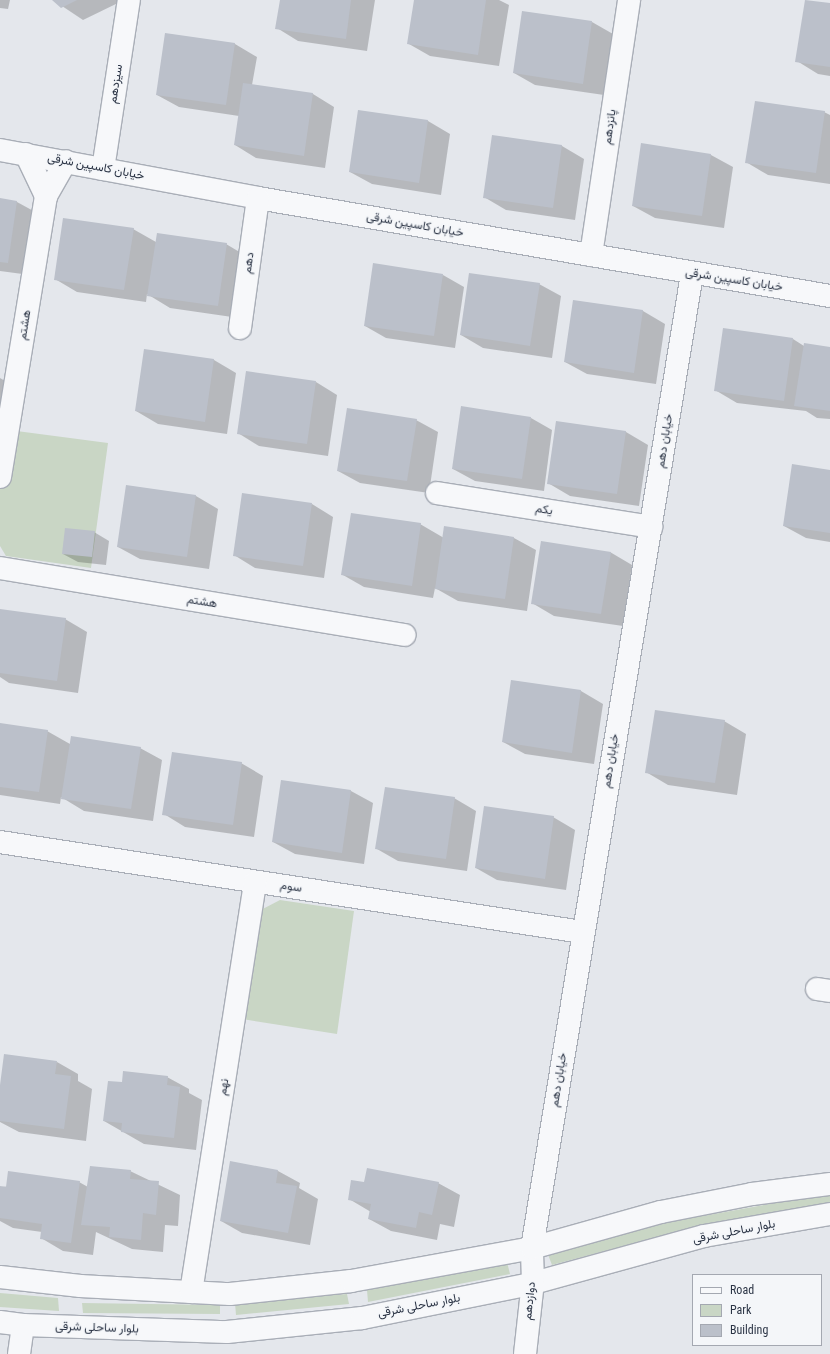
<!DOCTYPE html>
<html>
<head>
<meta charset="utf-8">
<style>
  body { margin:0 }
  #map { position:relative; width:830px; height:1354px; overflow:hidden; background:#e4e7ec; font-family:"Roboto Condensed",Vazirmatn,sans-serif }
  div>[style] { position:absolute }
  .green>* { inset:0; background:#c9d6c5 }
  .shadow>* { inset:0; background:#0003 }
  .building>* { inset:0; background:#bbc0ca }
  .roads { filter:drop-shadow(1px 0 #a9aeb7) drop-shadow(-1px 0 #a9aeb7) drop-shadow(0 1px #a9aeb7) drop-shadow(0 -1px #a9aeb7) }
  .minor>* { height:22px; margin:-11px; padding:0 11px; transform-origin:11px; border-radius:11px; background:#f7f8fa }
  span { translate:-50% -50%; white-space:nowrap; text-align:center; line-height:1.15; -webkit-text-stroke:3px #f4f6f9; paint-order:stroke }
  .street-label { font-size:12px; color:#2b3445 }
  .legend { position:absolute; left:692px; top:1274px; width:130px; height:72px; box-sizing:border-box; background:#f4f6f9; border:1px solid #a4a8b1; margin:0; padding:5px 7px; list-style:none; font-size:12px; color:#2b3445 }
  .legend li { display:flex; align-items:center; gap:8px; height:20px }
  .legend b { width:20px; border:1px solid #a4a8b1 }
</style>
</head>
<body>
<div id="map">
  <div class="green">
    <div style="clip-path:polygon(9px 430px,108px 443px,91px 568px,6px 556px,0 546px,0 486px)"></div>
    <div style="clip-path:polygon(280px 900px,354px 911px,337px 1034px,242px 1019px,257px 912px)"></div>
    <div style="clip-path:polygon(830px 1193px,830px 1205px,676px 1232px,552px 1265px,547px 1252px,675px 1221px)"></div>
    <div style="clip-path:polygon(507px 1262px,510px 1274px,368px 1302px,367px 1290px)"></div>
    <div style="clip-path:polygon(0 1293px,58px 1298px,59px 1311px,0 1307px)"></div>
    <div style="clip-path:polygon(347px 1294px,349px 1304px,236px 1315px,235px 1303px)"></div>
    <div style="clip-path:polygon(82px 1303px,220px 1305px,220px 1314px,83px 1313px)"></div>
  </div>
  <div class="shadow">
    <div style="clip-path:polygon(0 0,10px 0,8px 9px,0 8px)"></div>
    <div style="clip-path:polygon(53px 0,119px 0,118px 3px,83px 20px)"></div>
    <div style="clip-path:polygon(281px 0,375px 0,367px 51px,298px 41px,277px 28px)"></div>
    <div style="clip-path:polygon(415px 0,499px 0,509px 5px,499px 66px,430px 56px,409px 44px)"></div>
    <div style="clip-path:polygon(830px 4px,830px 76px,818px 74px,797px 61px)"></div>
    <div style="clip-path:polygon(592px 22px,613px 34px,604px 95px,535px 85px,514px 73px)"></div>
    <div style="clip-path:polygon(166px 34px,235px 44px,257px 57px,252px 85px,313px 94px,334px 107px,325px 168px,256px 158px,235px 145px,239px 116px,179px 107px,157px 95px)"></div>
    <div style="clip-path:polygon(359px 111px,428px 121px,450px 134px,441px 195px,372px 184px,350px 172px)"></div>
    <div style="clip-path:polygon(824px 112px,830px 115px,830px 184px,768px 175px,746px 162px)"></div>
    <div style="clip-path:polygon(493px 136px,562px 146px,584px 159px,575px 220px,506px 210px,484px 197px)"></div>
    <div style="clip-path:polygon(642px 144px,711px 155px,733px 167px,724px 228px,655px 218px,633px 206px)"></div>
    <div style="clip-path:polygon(0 199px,17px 202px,39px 214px,30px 275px,0 271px)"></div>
    <div style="clip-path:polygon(133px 229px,156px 242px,226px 244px,248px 257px,239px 318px,170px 308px,147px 294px,146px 302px,77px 292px,55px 279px)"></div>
    <div style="clip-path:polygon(443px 275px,464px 287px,455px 348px,386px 338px,365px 326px)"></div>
    <div style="clip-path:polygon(539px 284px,561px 296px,552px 358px,483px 348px,461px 335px)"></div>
    <div style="clip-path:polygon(574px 301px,643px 311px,665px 324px,656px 384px,587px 374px,565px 362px)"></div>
    <div style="clip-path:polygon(793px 339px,804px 346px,830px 348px,830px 419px,817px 418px,806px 411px,737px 403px,715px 390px)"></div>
    <div style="clip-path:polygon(145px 350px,214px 360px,236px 373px,227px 434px,158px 424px,136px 411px)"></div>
    <div style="clip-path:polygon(0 378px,5px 381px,0 417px)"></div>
    <div style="clip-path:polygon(316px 382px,337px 395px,328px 456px,259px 446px,238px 433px)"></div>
    <div style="clip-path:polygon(531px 418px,552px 430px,544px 491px,475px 481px,453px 469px)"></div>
    <div style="clip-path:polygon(416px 420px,438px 432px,429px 493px,360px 483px,338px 471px)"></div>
    <div style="clip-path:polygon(557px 422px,626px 432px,648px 445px,639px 506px,570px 496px,548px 483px)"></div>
    <div style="clip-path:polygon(830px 471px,830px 542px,806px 538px,784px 526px)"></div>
    <div style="clip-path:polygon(127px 486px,196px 496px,218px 509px,209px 569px,140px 559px,118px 547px)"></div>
    <div style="clip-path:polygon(312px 504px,333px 517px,324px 578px,255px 568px,234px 555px)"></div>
    <div style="clip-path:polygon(420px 524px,444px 538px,445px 527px,514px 538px,536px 550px,527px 611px,458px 601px,435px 588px,433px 598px,364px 587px,343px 575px)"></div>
    <div style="clip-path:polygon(94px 532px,109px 541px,106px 565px,78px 562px,63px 554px)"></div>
    <div style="clip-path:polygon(610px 552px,632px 565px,623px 626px,554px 616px,532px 603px)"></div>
    <div style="clip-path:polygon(0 610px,65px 619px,87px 632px,78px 693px,9px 683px,0 677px)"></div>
    <div style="clip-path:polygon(512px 681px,581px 691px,603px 704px,594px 764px,525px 754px,503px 742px)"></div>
    <div style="clip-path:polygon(724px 721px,746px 734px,737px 795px,668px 785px,646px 772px)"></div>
    <div style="clip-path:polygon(0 724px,47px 731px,70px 744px,140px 748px,162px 760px,153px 821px,84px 811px,61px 797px,60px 804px,0 795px)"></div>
    <div style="clip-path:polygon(241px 763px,263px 776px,254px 837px,185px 827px,164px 814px)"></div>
    <div style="clip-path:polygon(282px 781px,351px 791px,373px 803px,364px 864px,295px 854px,273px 842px)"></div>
    <div style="clip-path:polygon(454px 798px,476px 811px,467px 871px,398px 861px,377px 849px)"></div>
    <div style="clip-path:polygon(553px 817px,575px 830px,566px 890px,497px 880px,476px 868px)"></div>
    <div style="clip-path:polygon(57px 1062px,78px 1074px,78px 1081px,92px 1089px,86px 1141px,19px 1132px,0 1122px,0 1094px)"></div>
    <div style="clip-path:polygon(167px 1077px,189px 1089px,189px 1093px,202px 1100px,196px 1150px,144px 1144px,104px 1121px,122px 1083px)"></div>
    <div style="clip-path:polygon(231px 1162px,278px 1171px,300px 1183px,299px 1188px,318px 1199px,310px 1245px,242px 1233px,221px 1221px)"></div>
    <div style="clip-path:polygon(130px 1171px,180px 1195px,178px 1226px,165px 1225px,163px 1252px,132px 1249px,96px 1232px,93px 1255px,63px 1251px,41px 1238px,42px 1232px,13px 1228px,0 1221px,0 1187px,79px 1182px,88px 1187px)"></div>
    <div style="clip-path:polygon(365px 1183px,438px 1183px,460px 1195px,454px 1227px,440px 1224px,437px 1240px,391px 1231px,369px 1219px,371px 1212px,349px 1199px)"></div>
  </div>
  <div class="building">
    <div style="clip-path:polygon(52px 0,77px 0,61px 8px)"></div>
    <div style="clip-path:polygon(280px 0,351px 0,346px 39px,275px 29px)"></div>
    <div style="clip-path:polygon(414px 0,486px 0,478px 55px,407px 44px)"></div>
    <div style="clip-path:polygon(805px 0,830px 3px,830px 67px,795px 62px)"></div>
    <div style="clip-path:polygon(522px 11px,592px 21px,583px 84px,513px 73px)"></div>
    <div style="clip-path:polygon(165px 33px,235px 43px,226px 105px,156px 95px)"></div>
    <div style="clip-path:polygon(243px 83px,313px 93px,304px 156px,234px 145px)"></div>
    <div style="clip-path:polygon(755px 101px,825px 111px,816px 173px,745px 163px)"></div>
    <div style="clip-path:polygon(358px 110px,428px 120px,419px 183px,349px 172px)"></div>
    <div style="clip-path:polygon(492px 135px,562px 145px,553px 208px,483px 198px)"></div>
    <div style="clip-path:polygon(641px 143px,711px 154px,702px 216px,632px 206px)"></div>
    <div style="clip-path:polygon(0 198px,17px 201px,8px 263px,0 262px)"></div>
    <div style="clip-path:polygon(63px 218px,134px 228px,124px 290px,54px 280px)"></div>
    <div style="clip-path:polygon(157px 233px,227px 243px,218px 306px,147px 296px)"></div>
    <div style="clip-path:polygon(373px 263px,443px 274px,434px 336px,364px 326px)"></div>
    <div style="clip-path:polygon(469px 273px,540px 283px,530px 346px,460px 335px)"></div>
    <div style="clip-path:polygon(573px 300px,643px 310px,634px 373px,564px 362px)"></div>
    <div style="clip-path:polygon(723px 328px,793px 338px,784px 401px,714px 391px)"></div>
    <div style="clip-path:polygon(804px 343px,830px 347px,830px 411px,794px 406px)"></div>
    <div style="clip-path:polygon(144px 349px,214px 359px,205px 422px,135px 411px)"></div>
    <div style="clip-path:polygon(246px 371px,316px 381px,307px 444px,237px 434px)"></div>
    <div style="clip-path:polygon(461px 406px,531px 417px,522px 479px,452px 469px)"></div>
    <div style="clip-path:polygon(347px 408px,417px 419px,407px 481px,337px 471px)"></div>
    <div style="clip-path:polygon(556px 421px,626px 431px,617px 494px,547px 484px)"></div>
    <div style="clip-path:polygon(792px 464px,830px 470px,830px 533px,783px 526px)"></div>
    <div style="clip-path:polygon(126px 485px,196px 495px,187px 557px,117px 547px)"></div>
    <div style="clip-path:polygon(242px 493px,312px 503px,303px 566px,233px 556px)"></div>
    <div style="clip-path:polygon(351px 513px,421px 523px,412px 586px,341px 575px)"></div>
    <div style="clip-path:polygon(444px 526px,514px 537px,505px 599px,435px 589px)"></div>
    <div style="clip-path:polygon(65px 528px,95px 531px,92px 557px,62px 554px)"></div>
    <div style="clip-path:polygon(541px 541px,611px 552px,601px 614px,531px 604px)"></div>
    <div style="clip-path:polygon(0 609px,66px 618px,57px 681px,0 673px)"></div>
    <div style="clip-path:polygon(511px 680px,581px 690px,572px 753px,502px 742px)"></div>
    <div style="clip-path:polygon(655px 710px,725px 720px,715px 783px,645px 773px)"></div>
    <div style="clip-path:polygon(0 723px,48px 730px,39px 792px,0 787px)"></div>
    <div style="clip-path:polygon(71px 736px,141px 747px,131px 809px,61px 799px)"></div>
    <div style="clip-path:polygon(172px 752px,242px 762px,233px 825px,162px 815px)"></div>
    <div style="clip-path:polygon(281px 780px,351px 790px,342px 853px,272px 842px)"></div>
    <div style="clip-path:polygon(385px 787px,455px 797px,446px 859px,375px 849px)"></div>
    <div style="clip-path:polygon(484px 806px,554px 816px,545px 879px,475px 868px)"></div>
    <div style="clip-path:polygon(4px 1054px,57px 1061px,55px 1074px,71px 1076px,64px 1129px,0 1121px,0 1085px)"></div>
    <div style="clip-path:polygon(123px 1071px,168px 1076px,167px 1085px,180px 1087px,174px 1138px,121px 1132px,122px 1123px,103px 1121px,108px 1081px,122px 1082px)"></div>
    <div style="clip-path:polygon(230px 1161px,278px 1170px,276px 1183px,297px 1186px,288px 1233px,220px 1221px)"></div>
    <div style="clip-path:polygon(90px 1166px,131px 1170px,130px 1179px,159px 1181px,156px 1215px,143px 1213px,141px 1240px,109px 1237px,110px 1227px,81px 1225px)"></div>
    <div style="clip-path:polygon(367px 1168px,439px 1182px,432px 1215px,419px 1212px,416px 1228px,368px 1219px,371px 1204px,348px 1200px,351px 1180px,364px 1182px)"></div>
    <div style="clip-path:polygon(8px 1171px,80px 1181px,71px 1243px,40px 1239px,42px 1224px,0 1218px,0 1186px,6px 1187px)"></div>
  </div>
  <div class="roads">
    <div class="minor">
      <div style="left:0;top:150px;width:262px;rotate:10.5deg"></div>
      <div style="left:258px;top:198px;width:580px;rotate:9.72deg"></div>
      <div style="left:26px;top:154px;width:47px;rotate:64.5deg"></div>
      <div style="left:103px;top:169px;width:171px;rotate:-81.3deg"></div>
      <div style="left:591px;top:255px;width:258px;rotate:-81.5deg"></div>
      <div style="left:240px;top:328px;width:131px;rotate:-82.1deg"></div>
      <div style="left:0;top:477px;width:285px;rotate:-80.7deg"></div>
      <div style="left:46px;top:196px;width:40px;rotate:-60.3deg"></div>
      <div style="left:437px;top:493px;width:217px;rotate:9deg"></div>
      <div style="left:0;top:568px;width:410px;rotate:9.4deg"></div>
      <div style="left:0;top:842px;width:589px;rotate:8.79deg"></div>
      <div style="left:817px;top:989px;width:13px;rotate:9deg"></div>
      <div style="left:0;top:1277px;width:81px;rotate:6.4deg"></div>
      <div style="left:80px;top:1286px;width:150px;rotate:3.1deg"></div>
      <div style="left:230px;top:1294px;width:122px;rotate:-6.1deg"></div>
      <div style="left:351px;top:1281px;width:184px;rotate:-10.3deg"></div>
      <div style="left:532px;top:1248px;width:134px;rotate:-15.6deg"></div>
      <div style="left:661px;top:1212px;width:93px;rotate:-11.2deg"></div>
      <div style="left:752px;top:1194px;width:79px;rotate:-7.3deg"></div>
      <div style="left:191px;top:1292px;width:415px;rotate:-81.1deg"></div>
      <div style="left:0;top:1322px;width:23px;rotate:7deg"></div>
      <div style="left:23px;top:1325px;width:204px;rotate:2deg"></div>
      <div style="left:227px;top:1332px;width:136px;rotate:-5.9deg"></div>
      <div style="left:362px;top:1318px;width:171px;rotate:-11.4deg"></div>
      <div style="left:530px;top:1284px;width:180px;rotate:-15.4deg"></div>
      <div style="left:704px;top:1236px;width:128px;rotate:-9.9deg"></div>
      <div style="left:19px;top:1354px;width:29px;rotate:-82deg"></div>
      <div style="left:525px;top:1354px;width:73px;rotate:-83.7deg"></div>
      <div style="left:533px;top:1281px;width:33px;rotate:-92deg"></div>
      <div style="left:532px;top:1248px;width:987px;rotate:-80.67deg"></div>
    </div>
  </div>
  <div class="street-label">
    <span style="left:116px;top:84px;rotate:-81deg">سیزدهم</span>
    <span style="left:610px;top:127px;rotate:-82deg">پانزدهم</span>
    <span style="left:96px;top:167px;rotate:11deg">خیابان کاسپین شرقی</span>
    <span style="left:415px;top:225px;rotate:10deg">خیابان کاسپین شرقی</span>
    <span style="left:249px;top:263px;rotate:-82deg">دهم</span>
    <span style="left:734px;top:280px;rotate:9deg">خیابان کاسپین شرقی</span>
    <span style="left:25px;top:325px;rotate:-81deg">هشتم</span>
    <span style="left:665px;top:441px;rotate:-81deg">خیابان دهم</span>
    <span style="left:544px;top:510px;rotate:9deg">یکم</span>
    <span style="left:202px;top:602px;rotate:9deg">هشتم</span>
    <span style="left:611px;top:761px;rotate:-81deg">خیابان دهم</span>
    <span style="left:291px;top:887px;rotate:9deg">سوم</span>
    <span style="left:559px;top:1080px;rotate:-81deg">خیابان دهم</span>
    <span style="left:224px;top:1087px;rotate:-81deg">نهم</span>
    <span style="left:734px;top:1232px;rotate:-11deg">بلوار ساحلی شرقی</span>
    <span style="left:530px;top:1301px;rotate:-84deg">دوازدهم</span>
    <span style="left:419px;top:1306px;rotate:-11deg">بلوار ساحلی شرقی</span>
    <span style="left:97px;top:1328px;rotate:2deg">بلوار ساحلی شرقی</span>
  </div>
  <ul class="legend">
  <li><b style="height:5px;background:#f7f8fa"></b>Road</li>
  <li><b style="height:11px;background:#c9d6c5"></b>Park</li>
  <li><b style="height:11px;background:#bbc0ca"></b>Building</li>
  </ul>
</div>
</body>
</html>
